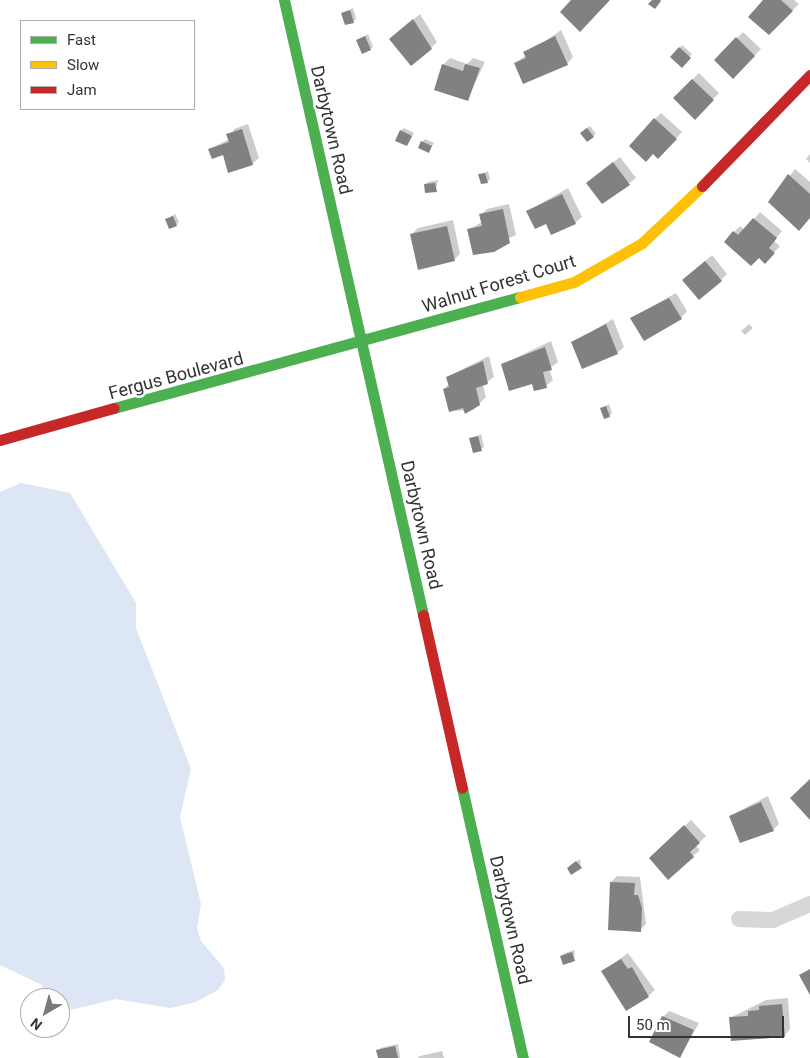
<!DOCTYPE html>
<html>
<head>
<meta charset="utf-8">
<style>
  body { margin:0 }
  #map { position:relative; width:810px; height:1058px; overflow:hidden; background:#fff; font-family:Roboto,sans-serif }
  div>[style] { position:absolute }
  .water>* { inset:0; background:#dce6f4 }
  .shadow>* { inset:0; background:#0003 }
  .building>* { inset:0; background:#818181 }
  .street>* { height:16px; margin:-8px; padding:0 8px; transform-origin:8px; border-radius:8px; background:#d7d7d7 }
  .fast>* { height:11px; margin:-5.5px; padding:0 5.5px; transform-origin:5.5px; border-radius:5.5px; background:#4caf50 }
  .slow>* { height:11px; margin:-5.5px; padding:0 5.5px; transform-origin:5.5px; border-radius:5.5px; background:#ffc107 }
  .jam>* { height:11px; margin:-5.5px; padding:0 5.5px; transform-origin:5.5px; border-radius:5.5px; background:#c62828 }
  span { translate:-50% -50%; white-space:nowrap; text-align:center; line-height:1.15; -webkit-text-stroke:5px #fff; paint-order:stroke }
  .street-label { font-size:18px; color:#333 }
  .legend { position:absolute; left:20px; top:20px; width:175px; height:90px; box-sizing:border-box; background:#fff; border:1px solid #adadad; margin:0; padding:6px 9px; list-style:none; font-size:15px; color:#333 }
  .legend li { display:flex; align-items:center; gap:10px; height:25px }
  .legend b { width:25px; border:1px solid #adadad }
  .north { position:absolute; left:20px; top:988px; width:50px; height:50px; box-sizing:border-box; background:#fff; border:1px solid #adadad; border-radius:50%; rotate:218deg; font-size:14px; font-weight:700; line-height:20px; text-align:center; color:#333 }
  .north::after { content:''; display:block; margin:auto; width:18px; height:22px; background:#7a7a7a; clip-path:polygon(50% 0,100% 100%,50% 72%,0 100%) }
  .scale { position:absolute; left:628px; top:1016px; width:156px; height:22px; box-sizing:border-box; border:2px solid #333; border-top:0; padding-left:6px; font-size:15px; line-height:18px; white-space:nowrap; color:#333; -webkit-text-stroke:4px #fff; paint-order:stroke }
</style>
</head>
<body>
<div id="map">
  <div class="water">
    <div style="clip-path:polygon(21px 483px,70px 493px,136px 603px,136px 628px,191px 769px,180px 817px,201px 904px,197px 928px,201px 941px,224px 968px,225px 980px,218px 990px,196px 1002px,170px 1008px,116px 999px,66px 1011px,60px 1010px,60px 998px,44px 998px,42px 985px,0 965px,0 492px)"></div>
  </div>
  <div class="shadow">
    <div style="clip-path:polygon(765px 0,794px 0,799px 4px,769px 33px)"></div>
    <div style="clip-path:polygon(353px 8px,356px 19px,353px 22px,343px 13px)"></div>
    <div style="clip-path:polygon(420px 14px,437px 42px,431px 48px,390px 39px)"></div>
    <div style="clip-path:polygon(561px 30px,573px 57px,567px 64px,515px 63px)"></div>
    <div style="clip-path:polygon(743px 32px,761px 49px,733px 77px,716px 60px)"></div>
    <div style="clip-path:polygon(368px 34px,373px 47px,370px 49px,358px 40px)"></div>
    <div style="clip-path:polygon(682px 45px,692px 54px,682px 66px,672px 57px)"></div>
    <div style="clip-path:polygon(450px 58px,467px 64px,473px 58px,485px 62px,467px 100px,443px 65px)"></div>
    <div style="clip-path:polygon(699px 73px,719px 93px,695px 118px,674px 98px)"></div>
    <div style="clip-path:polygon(661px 113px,682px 132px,665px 151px,655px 119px)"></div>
    <div style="clip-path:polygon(248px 124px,259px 158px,252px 164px,210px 149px,229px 139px,234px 129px)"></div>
    <div style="clip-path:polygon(590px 126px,596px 134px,593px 136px,584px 130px)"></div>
    <div style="clip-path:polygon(404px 128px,414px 133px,407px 145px,401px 131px)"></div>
    <div style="clip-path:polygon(425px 139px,434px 143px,429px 151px,422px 142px)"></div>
    <div style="clip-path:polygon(810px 154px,810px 163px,806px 159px)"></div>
    <div style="clip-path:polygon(620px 157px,636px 178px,603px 203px,594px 177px)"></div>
    <div style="clip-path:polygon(795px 169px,810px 182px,810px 216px,769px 202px)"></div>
    <div style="clip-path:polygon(488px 171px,490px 179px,487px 182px,480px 175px)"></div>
    <div style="clip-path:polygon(438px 180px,436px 190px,425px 185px,428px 182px)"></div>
    <div style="clip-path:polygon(568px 188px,582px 217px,575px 223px,547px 222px,528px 211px)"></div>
    <div style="clip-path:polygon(509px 204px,516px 235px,474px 253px,468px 230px,482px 222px,481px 215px,487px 209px)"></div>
    <div style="clip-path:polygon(760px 212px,782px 231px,774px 241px,780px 246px,765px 262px,734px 232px,740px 226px,745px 230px)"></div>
    <div style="clip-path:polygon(175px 214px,179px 222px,176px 225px,166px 220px)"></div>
    <div style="clip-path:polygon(453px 220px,460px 254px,454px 260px,412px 234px,418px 228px)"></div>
    <div style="clip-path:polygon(712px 255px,727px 274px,721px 280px,684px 280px)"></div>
    <div style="clip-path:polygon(676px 293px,687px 311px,681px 318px,631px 318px)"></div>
    <div style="clip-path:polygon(613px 319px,624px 347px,617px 353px,573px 343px)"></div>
    <div style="clip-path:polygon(749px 324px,753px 328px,745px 335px,741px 331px)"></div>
    <div style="clip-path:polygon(551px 341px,558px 362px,549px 369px,553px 380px,546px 386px,503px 364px)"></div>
    <div style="clip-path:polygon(489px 356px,494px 377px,483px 385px,486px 397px,473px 410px,450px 411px,444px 389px,449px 384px,447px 377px)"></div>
    <div style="clip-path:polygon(609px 404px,612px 413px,610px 416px,602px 408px)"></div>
    <div style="clip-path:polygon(481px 434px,484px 447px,481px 449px,471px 439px)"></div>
    <div style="clip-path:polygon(768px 796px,779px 824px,773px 830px,730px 816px)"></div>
    <div style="clip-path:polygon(691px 820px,706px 836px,696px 846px,700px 850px,668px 878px,657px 852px)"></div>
    <div style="clip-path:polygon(580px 859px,581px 867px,571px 865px)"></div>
    <div style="clip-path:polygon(617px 876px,640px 877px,646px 924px,640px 930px,611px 882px)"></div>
    <div style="clip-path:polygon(575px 950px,574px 960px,562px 956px,565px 953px)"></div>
    <div style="clip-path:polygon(628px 953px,655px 990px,648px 996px,603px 971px)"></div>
    <div style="clip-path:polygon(788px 998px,790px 1029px,784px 1036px,730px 1018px,766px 1000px)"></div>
    <div style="clip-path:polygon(669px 1011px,699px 1023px,680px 1057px,663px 1017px)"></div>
    <div style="clip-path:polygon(398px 1044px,400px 1058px,379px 1058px,380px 1048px)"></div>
    <div style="clip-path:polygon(442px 1051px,444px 1058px,417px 1058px,420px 1056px)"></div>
  </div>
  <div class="building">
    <div style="clip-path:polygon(571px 0,610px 0,580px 32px,560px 12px)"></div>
    <div style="clip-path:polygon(652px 0,660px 0,661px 1px,655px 9px,648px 4px)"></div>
    <div style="clip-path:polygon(763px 0,781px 0,793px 11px,769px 35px,748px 17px)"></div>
    <div style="clip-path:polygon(350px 10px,354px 23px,345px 25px,341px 13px)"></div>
    <div style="clip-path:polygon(413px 19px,432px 49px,411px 66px,389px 39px)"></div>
    <div style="clip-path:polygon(365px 36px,371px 50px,362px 54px,356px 40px)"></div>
    <div style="clip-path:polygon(555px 36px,568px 65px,523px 84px,514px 63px,526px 58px,523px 52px)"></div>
    <div style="clip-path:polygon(736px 37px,755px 56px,733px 79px,714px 60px)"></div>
    <div style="clip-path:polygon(679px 47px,691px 58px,682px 68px,670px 57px)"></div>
    <div style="clip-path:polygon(442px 64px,463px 71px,465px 64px,480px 68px,468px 101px,434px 90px)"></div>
    <div style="clip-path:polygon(692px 79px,714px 100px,695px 120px,673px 98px)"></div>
    <div style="clip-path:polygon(654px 118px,677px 139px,658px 159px,653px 154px,646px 162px,629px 146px)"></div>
    <div style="clip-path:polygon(587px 128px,594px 137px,587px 142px,580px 133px)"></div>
    <div style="clip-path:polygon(242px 129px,253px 165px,228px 173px,223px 155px,212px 159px,208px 149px,229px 142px,226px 134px)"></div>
    <div style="clip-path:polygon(400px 130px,412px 136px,407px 146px,395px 141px)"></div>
    <div style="clip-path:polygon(421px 141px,432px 146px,429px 153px,418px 148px)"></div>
    <div style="clip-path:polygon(613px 162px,630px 185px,602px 204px,586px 183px)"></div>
    <div style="clip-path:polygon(485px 173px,488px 183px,481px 184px,478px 174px)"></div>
    <div style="clip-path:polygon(788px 174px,810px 194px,810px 218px,799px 231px,768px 202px)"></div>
    <div style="clip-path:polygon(435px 183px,437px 192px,425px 193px,424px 184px)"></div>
    <div style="clip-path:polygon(562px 194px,576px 224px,551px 235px,546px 224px,535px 229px,526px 211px)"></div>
    <div style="clip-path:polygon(503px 209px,510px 243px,494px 252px,473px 255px,467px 229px,482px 226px,479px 214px)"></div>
    <div style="clip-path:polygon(173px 216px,177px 226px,169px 229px,165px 219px)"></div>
    <div style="clip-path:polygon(753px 218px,777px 238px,769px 248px,775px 253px,765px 264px,759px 258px,751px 266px,724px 242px,733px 231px,738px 235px)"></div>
    <div style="clip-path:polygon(447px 226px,455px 261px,418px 270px,410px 234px)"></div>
    <div style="clip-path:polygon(705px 261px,722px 281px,699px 300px,682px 280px)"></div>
    <div style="clip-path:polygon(669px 298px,682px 319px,644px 341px,630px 318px)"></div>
    <div style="clip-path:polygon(606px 324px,618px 354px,582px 369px,571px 342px)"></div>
    <div style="clip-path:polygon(545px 347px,552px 370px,543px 372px,547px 388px,534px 391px,532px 384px,509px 391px,501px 364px)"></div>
    <div style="clip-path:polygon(483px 361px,488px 384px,476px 388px,480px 405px,465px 414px,463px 408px,449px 412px,443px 389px,449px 387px,446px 377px)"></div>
    <div style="clip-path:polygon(606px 406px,610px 417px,604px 419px,600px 408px)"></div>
    <div style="clip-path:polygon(478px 436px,482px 451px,473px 453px,469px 438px)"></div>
    <div style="clip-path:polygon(810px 779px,810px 820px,790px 798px)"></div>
    <div style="clip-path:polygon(761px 802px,774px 831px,740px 843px,729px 816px)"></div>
    <div style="clip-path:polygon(684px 825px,700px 843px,690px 852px,694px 857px,668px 880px,649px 858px)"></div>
    <div style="clip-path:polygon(576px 861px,582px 868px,571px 875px,567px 868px)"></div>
    <div style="clip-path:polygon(610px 882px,635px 883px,634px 895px,638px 895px,642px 908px,641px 932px,608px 930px)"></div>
    <div style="clip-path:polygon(572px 952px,575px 961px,563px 965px,560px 956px)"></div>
    <div style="clip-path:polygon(621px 959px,628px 969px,632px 967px,649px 997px,626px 1011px,601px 971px)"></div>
    <div style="clip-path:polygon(810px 969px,810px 995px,799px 975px)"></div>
    <div style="clip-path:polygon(782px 1004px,785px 1037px,731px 1041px,729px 1017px,748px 1016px,748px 1011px,759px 1010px,759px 1006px)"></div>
    <div style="clip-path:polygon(662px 1016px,694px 1030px,680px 1058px,649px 1042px)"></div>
    <div style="clip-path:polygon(395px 1046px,398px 1058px,378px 1058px,376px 1050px)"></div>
  </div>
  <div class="street">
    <div style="left:739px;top:919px;width:34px;rotate:2deg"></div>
    <div style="left:773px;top:920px;width:40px;rotate:-23.4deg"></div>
  </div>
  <div class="fast">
    <div style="left:284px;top:0;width:631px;rotate:77.26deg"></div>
    <div style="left:114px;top:408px;width:421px;rotate:-15.3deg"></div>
    <div style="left:462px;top:788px;width:277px;rotate:77.3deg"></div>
  </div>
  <div class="slow">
    <div style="left:520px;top:297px;width:56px;rotate:-15.5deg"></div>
    <div style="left:574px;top:282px;width:78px;rotate:-29.8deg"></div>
    <div style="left:642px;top:243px;width:83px;rotate:-43.5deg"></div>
  </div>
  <div class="jam">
    <div style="left:702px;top:186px;width:155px;rotate:-45.8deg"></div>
    <div style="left:0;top:440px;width:118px;rotate:-15.7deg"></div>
    <div style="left:423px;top:615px;width:177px;rotate:77.3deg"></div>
  </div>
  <div class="street-label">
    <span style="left:331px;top:130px;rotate:77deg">Darbytown Road</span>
    <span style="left:499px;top:284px;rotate:-17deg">Walnut Forest Court</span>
    <span style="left:176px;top:376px;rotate:-15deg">Fergus Boulevard</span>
    <span style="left:421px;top:525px;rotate:77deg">Darbytown Road</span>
    <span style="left:510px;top:920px;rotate:77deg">Darbytown Road</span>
  </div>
  <ul class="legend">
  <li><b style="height:6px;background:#4caf50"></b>Fast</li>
  <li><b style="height:6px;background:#ffc107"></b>Slow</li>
  <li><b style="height:6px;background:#c62828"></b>Jam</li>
  </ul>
  <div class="north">N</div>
  <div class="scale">50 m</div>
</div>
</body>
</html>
